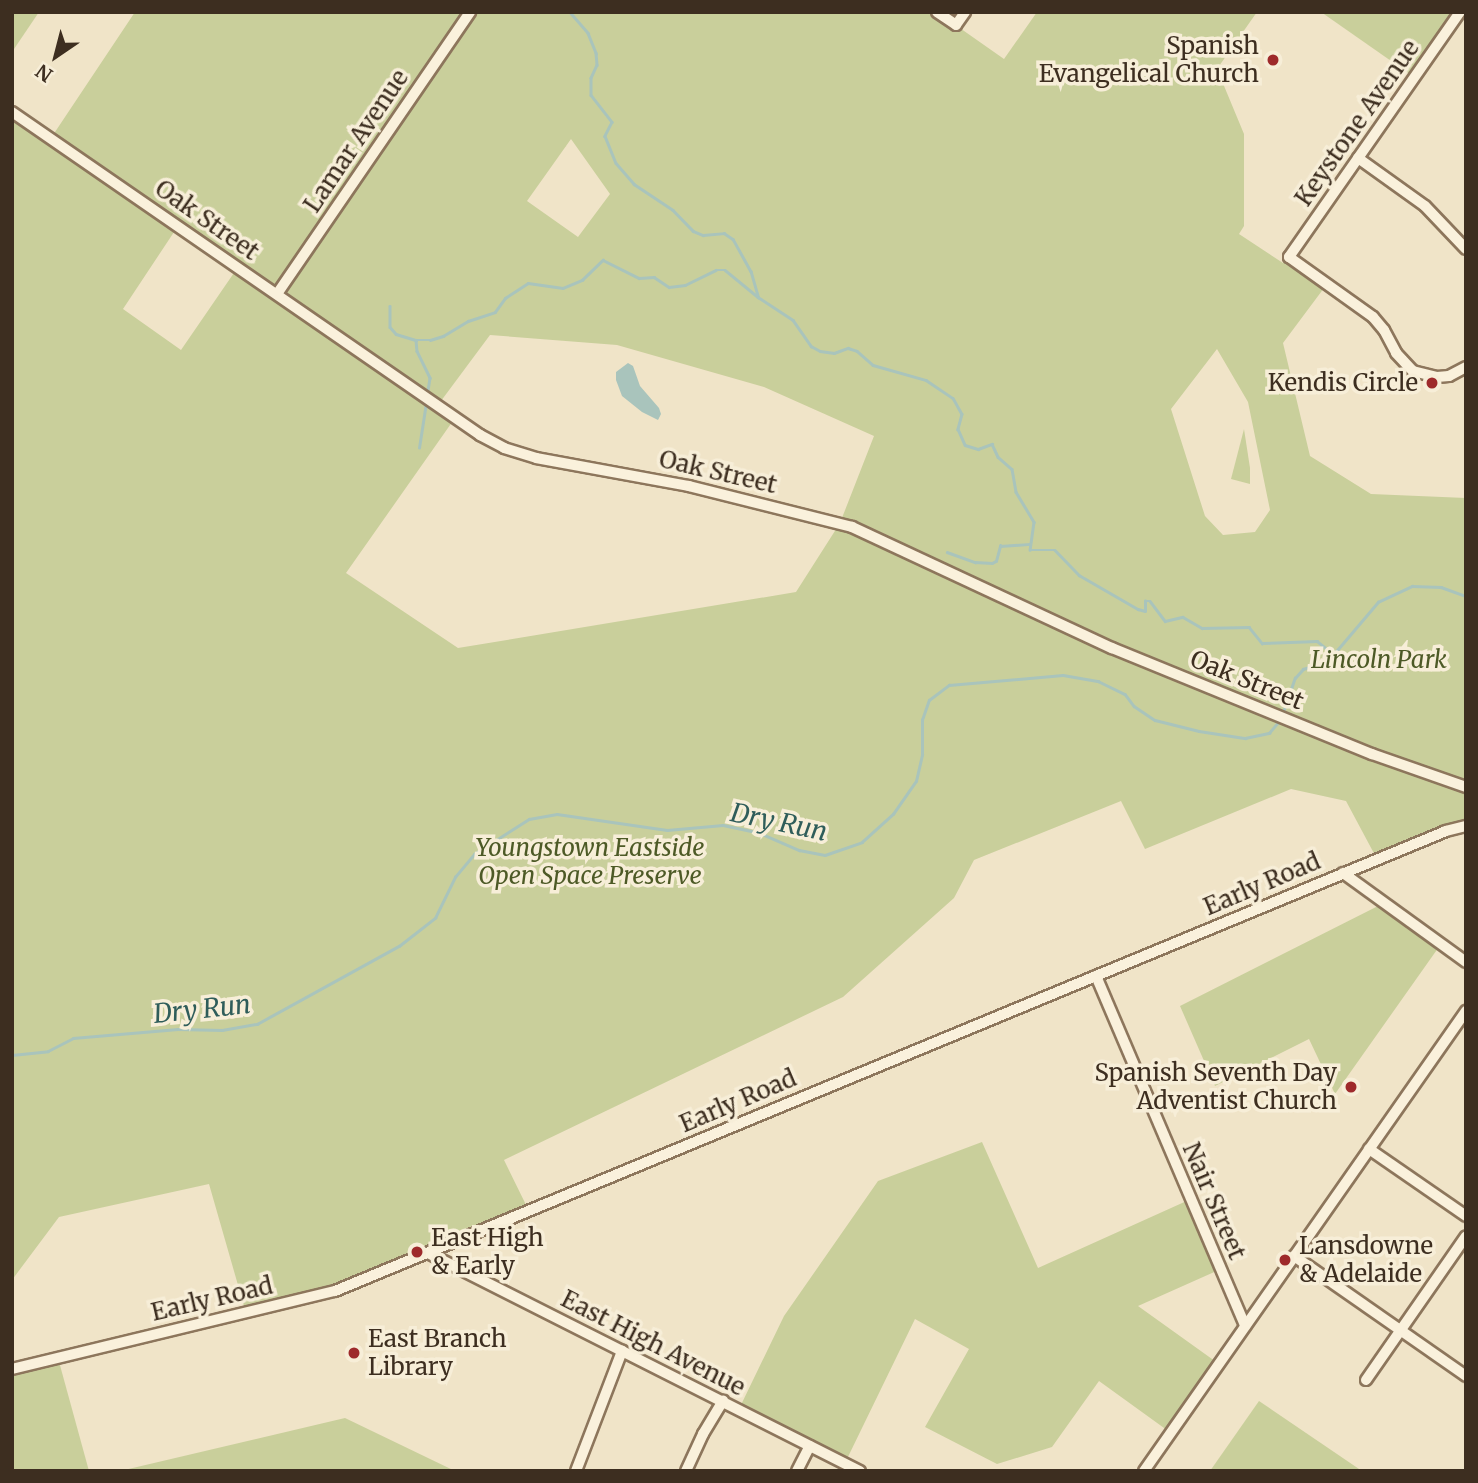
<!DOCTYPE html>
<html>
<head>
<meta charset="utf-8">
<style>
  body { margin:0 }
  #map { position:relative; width:1478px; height:1483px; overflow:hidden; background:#f0e4c8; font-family:Merriweather,serif }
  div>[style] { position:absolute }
  .green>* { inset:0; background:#c9cf9b }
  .water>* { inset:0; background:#a9c4bc }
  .stream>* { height:2.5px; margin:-1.25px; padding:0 1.25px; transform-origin:1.25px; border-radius:1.25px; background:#a9c4bc }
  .roads { filter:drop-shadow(2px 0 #8d765c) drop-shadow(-2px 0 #8d765c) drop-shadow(0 2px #8d765c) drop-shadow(0 -2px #8d765c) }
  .minor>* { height:10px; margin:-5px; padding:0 5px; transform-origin:5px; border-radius:5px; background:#faf1dc }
  .dots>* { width:19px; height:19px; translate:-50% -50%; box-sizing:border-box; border:4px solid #f7eed8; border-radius:50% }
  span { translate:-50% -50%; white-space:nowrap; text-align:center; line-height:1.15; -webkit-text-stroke:7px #f7eed8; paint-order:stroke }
  .poi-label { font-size:24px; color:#3d2e20 }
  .right { translate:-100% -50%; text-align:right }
  .left { translate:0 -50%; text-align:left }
  .street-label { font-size:24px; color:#3d2e20 }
  .park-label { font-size:24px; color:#4d5a26; font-style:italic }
  .water-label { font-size:26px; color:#2f5d5a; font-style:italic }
  .frame { position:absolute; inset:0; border:14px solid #3d2e20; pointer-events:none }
  .north { position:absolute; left:21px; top:21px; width:70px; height:70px; -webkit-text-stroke:5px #f7eed8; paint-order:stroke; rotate:215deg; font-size:19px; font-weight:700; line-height:28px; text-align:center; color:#3d2e20 }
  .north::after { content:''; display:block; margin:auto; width:24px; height:32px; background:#3d2e20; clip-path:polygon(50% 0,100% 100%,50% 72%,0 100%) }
</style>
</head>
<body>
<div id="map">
  <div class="green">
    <div style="clip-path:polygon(12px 12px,39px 12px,12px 52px)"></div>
    <div style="clip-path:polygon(evenodd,135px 12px,937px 12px,1004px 59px,1037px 12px,1257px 12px,1217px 69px,1244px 134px,1244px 226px,1239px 234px,1283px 263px,1289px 257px,1327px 284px,1283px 343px,1310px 456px,1371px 494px,1466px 498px,1466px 826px,1377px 859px,1346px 801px,1291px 789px,1145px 849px,1121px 801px,974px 860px,954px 898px,843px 997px,504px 1160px,529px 1211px,355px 1283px,246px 1313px,209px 1184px,59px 1217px,12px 1280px,12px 112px,51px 138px,135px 12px,571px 139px,610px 194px,578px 237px,527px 201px,571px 139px,135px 12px,178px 226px,238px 267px,181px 350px,123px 309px,178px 226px,135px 12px,490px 335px,617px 345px,764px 387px,874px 436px,840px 523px,796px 592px,458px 648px,346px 573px,455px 418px,438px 405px,490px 335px,135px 12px,1217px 349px,1248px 402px,1270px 510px,1255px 532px,1223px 535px,1205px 516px,1171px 409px,1217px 349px)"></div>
    <div style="clip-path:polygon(1321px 12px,1460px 12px,1414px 77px)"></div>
    <div style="clip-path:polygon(1244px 429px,1250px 468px,1250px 484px,1231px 479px)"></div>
    <div style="clip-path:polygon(1384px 903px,1441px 944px,1335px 1094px,1309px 1039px,1215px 1086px,1180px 1006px)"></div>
    <div style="clip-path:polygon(982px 1142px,1038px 1268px,1191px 1199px,1221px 1269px,1138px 1306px,1219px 1364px,1171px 1433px,1099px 1381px,1052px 1447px,997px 1464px,925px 1427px,969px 1349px,915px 1319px,845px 1463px,739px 1409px,784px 1316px,878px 1181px)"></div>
    <div style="clip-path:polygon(58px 1358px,89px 1471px,12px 1471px,12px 1369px)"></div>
    <div style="clip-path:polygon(1259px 1401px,1362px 1471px,1210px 1471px)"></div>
    <div style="clip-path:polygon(345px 1418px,455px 1471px,120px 1471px)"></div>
  </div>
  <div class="water">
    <div style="clip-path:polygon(628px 363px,633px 366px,640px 386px,659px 408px,661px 414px,658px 420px,642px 412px,622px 396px,616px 380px,616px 372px)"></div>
  </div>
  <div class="stream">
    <div style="left:570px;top:12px;width:28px;rotate:49deg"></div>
    <div style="left:588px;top:33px;width:22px;rotate:68deg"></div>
    <div style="left:596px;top:53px;width:12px;rotate:85deg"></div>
    <div style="left:597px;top:65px;width:14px;rotate:115deg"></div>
    <div style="left:591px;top:78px;width:17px;rotate:90deg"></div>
    <div style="left:591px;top:95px;width:34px;rotate:52deg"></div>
    <div style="left:612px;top:122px;width:16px;rotate:117deg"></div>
    <div style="left:605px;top:136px;width:29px;rotate:68deg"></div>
    <div style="left:616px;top:163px;width:28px;rotate:49deg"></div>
    <div style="left:634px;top:184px;width:47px;rotate:33.7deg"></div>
    <div style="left:673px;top:210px;width:29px;rotate:46deg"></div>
    <div style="left:693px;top:231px;width:11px;rotate:22deg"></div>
    <div style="left:703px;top:235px;width:21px;rotate:-5deg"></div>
    <div style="left:724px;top:233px;width:11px;rotate:34deg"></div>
    <div style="left:733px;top:239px;width:37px;rotate:61deg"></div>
    <div style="left:751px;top:271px;width:26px;rotate:74deg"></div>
    <div style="left:390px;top:306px;width:21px;rotate:90deg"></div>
    <div style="left:390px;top:327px;width:9px;rotate:49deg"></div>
    <div style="left:396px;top:334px;width:21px;rotate:17deg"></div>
    <div style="left:416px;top:340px;width:14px"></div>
    <div style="left:430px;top:340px;width:14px;rotate:-17deg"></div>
    <div style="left:443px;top:336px;width:29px;rotate:-31deg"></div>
    <div style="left:468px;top:321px;width:28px;rotate:-18deg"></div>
    <div style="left:495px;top:312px;width:17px;rotate:-54deg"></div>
    <div style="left:505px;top:298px;width:27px;rotate:-33deg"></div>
    <div style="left:528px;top:283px;width:35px;rotate:8deg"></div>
    <div style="left:563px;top:288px;width:21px;rotate:-23deg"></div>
    <div style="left:582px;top:280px;width:29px;rotate:-44deg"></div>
    <div style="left:603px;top:260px;width:40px;rotate:26.6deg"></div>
    <div style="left:639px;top:278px;width:15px;rotate:-4deg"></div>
    <div style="left:654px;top:277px;width:18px;rotate:34deg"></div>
    <div style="left:669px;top:287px;width:16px;rotate:-7deg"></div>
    <div style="left:685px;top:285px;width:34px;rotate:-26deg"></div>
    <div style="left:716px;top:270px;width:9px"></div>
    <div style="left:725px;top:270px;width:43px;rotate:39.3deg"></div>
    <div style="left:758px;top:297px;width:42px;rotate:33.3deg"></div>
    <div style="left:793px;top:320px;width:32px;rotate:55deg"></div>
    <div style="left:811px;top:346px;width:10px;rotate:29deg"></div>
    <div style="left:820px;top:351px;width:14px;rotate:8deg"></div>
    <div style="left:834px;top:353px;width:15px;rotate:-20deg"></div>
    <div style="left:848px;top:348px;width:9px;rotate:18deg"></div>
    <div style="left:857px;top:351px;width:21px;rotate:41deg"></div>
    <div style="left:873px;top:365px;width:55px;rotate:15.8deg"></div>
    <div style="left:926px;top:380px;width:32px;rotate:34deg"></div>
    <div style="left:953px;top:398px;width:18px;rotate:61deg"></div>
    <div style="left:962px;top:414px;width:16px;rotate:105deg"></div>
    <div style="left:958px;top:429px;width:17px;rotate:66deg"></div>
    <div style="left:965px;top:445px;width:14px;rotate:17deg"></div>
    <div style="left:978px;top:449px;width:15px;rotate:-20deg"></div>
    <div style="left:992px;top:444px;width:14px;rotate:65deg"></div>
    <div style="left:998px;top:457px;width:18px;rotate:41deg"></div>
    <div style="left:1012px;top:469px;width:23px;rotate:80deg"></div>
    <div style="left:1016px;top:492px;width:35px;rotate:59deg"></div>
    <div style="left:1034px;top:522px;width:28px;rotate:98deg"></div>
    <div style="left:1030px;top:550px;width:25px"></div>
    <div style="left:1055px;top:550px;width:35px;rotate:46deg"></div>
    <div style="left:1079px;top:575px;width:68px;rotate:30deg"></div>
    <div style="left:1138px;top:609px;width:7px;rotate:16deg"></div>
    <div style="left:1145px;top:611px;width:10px;rotate:-90deg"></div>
    <div style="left:1145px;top:601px;width:5px"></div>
    <div style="left:1150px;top:601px;width:25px;rotate:53deg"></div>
    <div style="left:1165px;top:621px;width:18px;rotate:-13deg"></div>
    <div style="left:1183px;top:617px;width:22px;rotate:30deg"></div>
    <div style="left:1202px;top:628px;width:47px;rotate:-1.2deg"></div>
    <div style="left:1249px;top:627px;width:21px;rotate:51deg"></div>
    <div style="left:1262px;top:643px;width:55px;rotate:-2.1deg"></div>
    <div style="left:1317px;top:641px;width:22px;rotate:39deg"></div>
    <div style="left:416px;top:340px;width:11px;rotate:85deg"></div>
    <div style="left:417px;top:351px;width:30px;rotate:64deg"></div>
    <div style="left:430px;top:378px;width:18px;rotate:99deg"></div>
    <div style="left:419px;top:448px;width:46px;rotate:-81.2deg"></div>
    <div style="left:947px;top:552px;width:30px;rotate:20deg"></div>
    <div style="left:975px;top:562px;width:17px;rotate:3deg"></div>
    <div style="left:992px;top:563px;width:4px;rotate:-27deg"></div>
    <div style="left:996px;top:561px;width:16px;rotate:-75deg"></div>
    <div style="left:1000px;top:546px;width:30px;rotate:-4deg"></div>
    <div style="left:1282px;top:715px;width:39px;rotate:-71deg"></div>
    <div style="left:1295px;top:678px;width:12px;rotate:-48deg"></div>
    <div style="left:1303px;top:669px;width:9px;rotate:-18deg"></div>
    <div style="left:1312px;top:666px;width:9px;rotate:18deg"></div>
    <div style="left:1321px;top:669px;width:88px;rotate:-49.6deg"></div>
    <div style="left:1378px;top:602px;width:38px;rotate:-25deg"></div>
    <div style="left:1412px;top:586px;width:29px;rotate:2deg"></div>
    <div style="left:1441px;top:587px;width:27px;rotate:20deg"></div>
    <div style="left:12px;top:1055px;width:36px;rotate:-6deg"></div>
    <div style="left:48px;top:1051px;width:28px;rotate:-27deg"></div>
    <div style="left:73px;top:1038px;width:105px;rotate:-4.9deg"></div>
    <div style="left:178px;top:1029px;width:44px;rotate:1.3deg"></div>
    <div style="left:222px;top:1030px;width:36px;rotate:-10deg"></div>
    <div style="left:257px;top:1024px;width:162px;rotate:-28.8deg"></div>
    <div style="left:399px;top:946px;width:46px;rotate:-37.9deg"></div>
    <div style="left:435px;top:918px;width:46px;rotate:-64deg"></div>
    <div style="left:455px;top:877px;width:30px;rotate:-50deg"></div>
    <div style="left:474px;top:854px;width:65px;rotate:-32.5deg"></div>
    <div style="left:529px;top:819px;width:28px;rotate:-10deg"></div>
    <div style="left:557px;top:814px;width:111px;rotate:8.3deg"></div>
    <div style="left:667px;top:830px;width:56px;rotate:-5.1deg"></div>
    <div style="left:723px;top:825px;width:38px;rotate:12deg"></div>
    <div style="left:760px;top:833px;width:43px;rotate:23.6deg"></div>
    <div style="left:799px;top:850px;width:26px;rotate:11deg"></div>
    <div style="left:825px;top:855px;width:39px;rotate:-19deg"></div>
    <div style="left:862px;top:842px;width:42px;rotate:-42.1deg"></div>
    <div style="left:893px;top:814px;width:40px;rotate:-55.1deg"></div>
    <div style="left:916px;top:781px;width:27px;rotate:-77deg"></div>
    <div style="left:922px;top:755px;width:35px;rotate:-90deg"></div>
    <div style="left:922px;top:720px;width:21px;rotate:-71deg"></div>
    <div style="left:929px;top:700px;width:25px;rotate:-37deg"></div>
    <div style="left:949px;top:685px;width:114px;rotate:-5deg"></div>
    <div style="left:1063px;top:675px;width:36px;rotate:10deg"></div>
    <div style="left:1098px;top:681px;width:30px;rotate:26deg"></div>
    <div style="left:1125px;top:694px;width:15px;rotate:53deg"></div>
    <div style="left:1134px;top:706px;width:25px;rotate:34deg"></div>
    <div style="left:1155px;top:720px;width:45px;rotate:14deg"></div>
    <div style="left:1199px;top:731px;width:47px;rotate:8.7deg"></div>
    <div style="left:1245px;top:738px;width:25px;rotate:-12deg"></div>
    <div style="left:1269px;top:733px;width:16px;rotate:-50deg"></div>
  </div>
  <div class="roads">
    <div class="minor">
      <div style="left:937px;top:12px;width:23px;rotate:34deg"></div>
      <div style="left:956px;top:25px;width:16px;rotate:-55deg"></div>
      <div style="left:1460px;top:12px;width:299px;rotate:124.9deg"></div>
      <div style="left:1289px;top:257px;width:103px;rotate:35.5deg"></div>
      <div style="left:1373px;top:317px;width:17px;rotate:50deg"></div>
      <div style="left:1384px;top:330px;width:26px;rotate:62deg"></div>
      <div style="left:1396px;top:353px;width:25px;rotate:47deg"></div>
      <div style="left:1413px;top:371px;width:25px;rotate:14deg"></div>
      <div style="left:1437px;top:377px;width:12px;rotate:-5deg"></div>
      <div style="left:1449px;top:376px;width:19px;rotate:-28deg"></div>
      <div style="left:12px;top:112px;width:569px;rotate:34.61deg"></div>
      <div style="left:480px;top:435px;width:27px;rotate:28deg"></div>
      <div style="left:504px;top:448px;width:34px;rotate:17deg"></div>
      <div style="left:536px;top:458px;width:156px;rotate:10.4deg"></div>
      <div style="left:689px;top:486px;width:168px;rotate:14.1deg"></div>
      <div style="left:852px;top:527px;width:287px;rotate:25deg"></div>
      <div style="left:1112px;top:648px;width:281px;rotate:22.2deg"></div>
      <div style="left:1372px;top:754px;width:100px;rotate:19.3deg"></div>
      <div style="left:1358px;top:158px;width:82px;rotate:35.6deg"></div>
      <div style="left:1425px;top:206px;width:59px;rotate:46.4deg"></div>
      <div style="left:277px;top:294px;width:342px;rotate:-55.6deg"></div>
      <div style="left:1343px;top:873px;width:152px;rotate:35.9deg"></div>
      <div style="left:1096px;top:976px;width:380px;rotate:66.9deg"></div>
      <div style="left:1369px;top:1149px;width:118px;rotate:34.6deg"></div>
      <div style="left:428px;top:1253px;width:484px;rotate:26.8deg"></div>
      <div style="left:1294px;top:1256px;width:210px;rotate:34.9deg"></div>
      <div style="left:12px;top:1369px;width:332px;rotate:-13.6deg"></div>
      <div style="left:335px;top:1291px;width:1202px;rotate:-22.49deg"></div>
      <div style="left:1446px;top:831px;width:21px;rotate:-14deg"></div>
      <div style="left:1366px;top:1380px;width:175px;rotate:-55.2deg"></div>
      <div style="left:576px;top:1471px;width:129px;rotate:-69deg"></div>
      <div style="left:686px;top:1471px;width:41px;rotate:-65.3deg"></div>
      <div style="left:703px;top:1434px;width:39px;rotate:-59deg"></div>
      <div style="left:797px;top:1471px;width:28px;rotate:-63deg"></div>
      <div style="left:1144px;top:1471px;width:562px;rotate:-55.01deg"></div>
    </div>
  </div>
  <div class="dots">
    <div style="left:1273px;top:60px;background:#9e2a2b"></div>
    <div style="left:1432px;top:383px;background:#9e2a2b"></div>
    <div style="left:1351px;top:1087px;background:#9e2a2b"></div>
    <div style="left:417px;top:1252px;background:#9e2a2b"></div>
    <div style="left:1285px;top:1260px;background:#9e2a2b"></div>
    <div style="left:354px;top:1353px;background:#9e2a2b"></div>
  </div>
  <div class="poi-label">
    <span class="right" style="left:1259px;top:60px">Spanish<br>Evangelical Church</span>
    <span class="right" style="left:1418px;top:383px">Kendis Circle</span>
    <span class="right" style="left:1337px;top:1087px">Spanish Seventh Day<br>Adventist Church</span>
    <span class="left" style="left:431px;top:1252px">East High<br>&amp; Early</span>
    <span class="left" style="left:1299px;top:1260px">Lansdowne<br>&amp; Adelaide</span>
    <span class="left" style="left:368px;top:1353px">East Branch<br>Library</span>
  </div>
  <div class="street-label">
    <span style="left:1357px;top:123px;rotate:-55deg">Keystone Avenue</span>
    <span style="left:356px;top:141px;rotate:-56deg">Lamar Avenue</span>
    <span style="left:207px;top:220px;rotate:35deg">Oak Street</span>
    <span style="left:718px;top:472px;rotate:13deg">Oak Street</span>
    <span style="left:1247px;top:680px;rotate:22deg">Oak Street</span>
    <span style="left:1262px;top:884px;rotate:-23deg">Early Road</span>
    <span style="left:738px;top:1101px;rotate:-23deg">Early Road</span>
    <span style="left:1214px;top:1201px;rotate:67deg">Nair Street</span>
    <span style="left:212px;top:1299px;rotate:-13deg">Early Road</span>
    <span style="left:653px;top:1343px;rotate:27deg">East High Avenue</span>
  </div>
  <div class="park-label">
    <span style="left:1379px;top:660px">Lincoln Park</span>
    <span style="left:590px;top:862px">Youngstown Eastside<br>Open Space Preserve</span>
  </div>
  <div class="water-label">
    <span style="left:779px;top:822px;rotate:12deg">Dry Run</span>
    <span style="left:202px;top:1009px;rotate:-6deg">Dry Run</span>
  </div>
  <div class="frame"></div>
  <div class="north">N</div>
</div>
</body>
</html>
